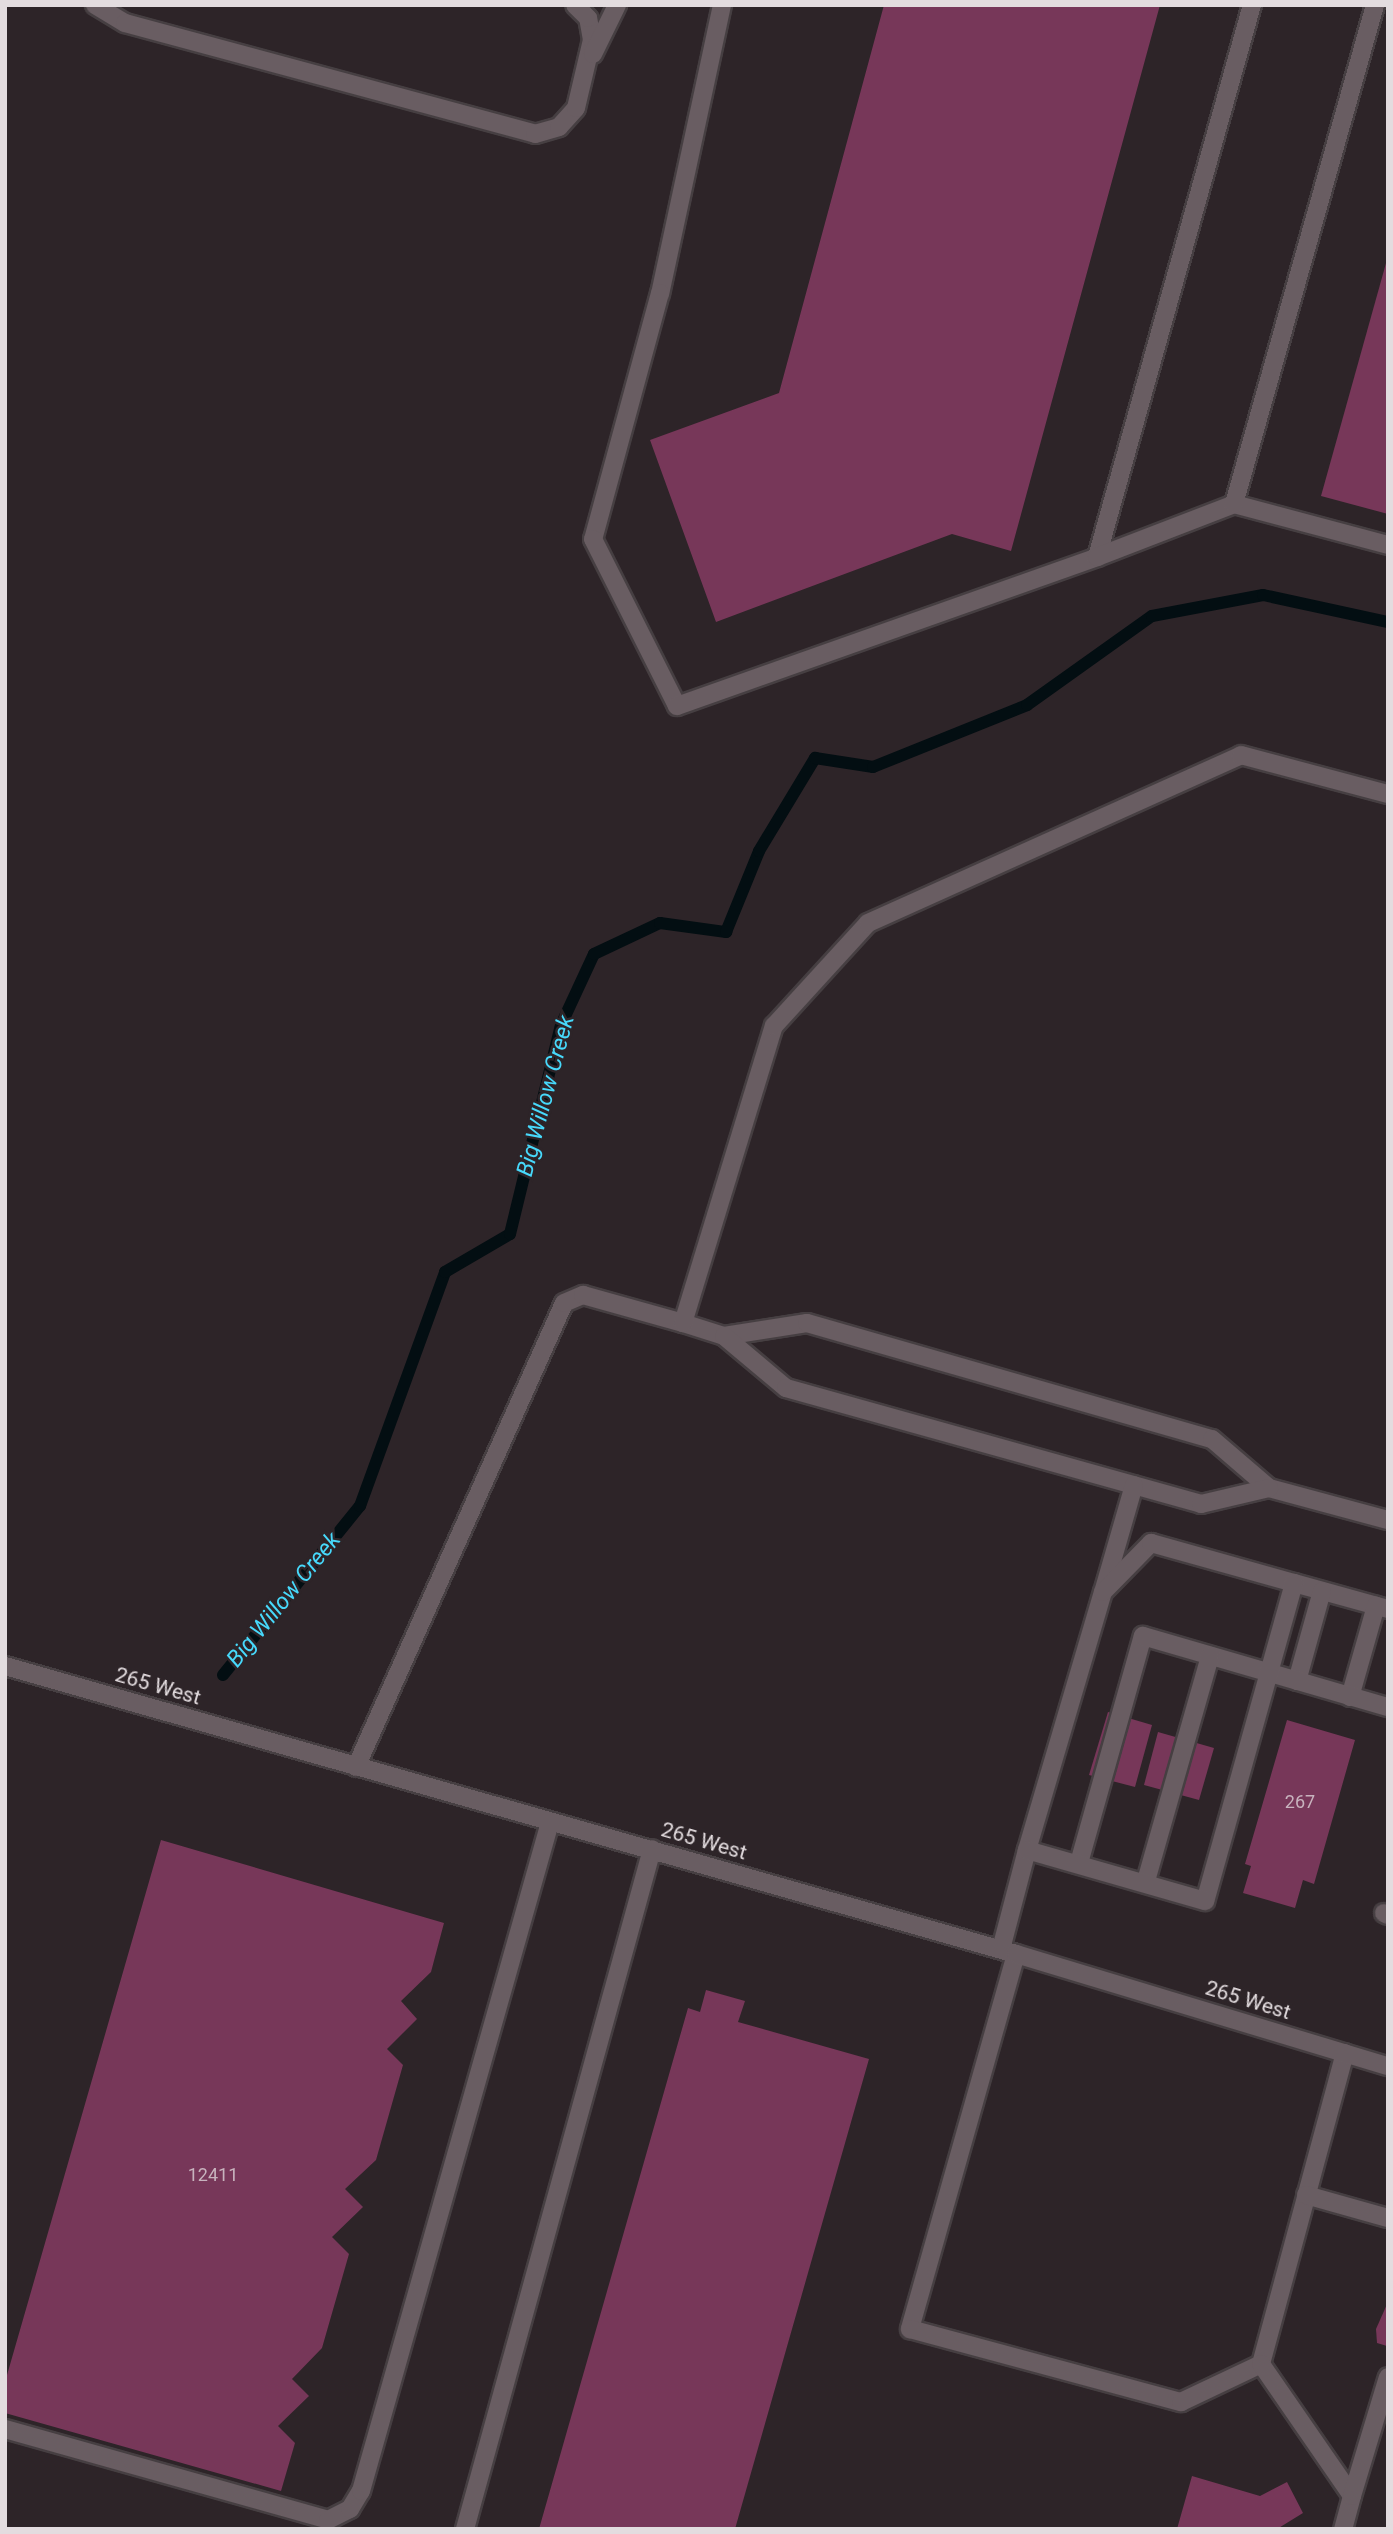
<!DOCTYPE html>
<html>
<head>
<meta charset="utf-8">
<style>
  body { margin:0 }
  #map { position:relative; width:1393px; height:2534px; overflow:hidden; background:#2d2428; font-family:Roboto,sans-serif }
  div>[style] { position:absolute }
  .stream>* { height:12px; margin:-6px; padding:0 6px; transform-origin:6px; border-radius:6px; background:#030e12 }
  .building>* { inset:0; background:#773759 }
  .roads { filter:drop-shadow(2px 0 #463f42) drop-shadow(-2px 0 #463f42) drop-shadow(0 2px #463f42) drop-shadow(0 -2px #463f42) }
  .service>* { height:18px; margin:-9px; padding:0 9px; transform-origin:9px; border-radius:9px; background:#695d62 }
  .minor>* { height:18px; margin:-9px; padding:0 9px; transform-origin:9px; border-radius:9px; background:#695d62 }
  span { translate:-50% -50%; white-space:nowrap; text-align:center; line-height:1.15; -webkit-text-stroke:5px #2d2428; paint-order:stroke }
  .number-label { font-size:18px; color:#c8b3be }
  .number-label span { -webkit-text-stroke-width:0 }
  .street-label { font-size:21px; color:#e3dcdf }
  .water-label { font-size:23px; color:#47d9fb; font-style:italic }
  .frame { position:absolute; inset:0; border:7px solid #e3dcdf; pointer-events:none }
</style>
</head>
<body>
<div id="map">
  <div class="stream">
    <div style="left:223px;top:1675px;width:218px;rotate:-51deg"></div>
    <div style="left:360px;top:1506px;width:249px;rotate:-70deg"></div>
    <div style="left:445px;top:1272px;width:75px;rotate:-30.3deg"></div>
    <div style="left:510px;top:1234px;width:215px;rotate:-76.3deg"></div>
    <div style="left:561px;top:1025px;width:78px;rotate:-65.1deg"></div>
    <div style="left:594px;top:954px;width:73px;rotate:-25.2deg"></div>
    <div style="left:660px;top:923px;width:67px;rotate:7.8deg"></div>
    <div style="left:726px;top:932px;width:87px;rotate:-67.8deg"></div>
    <div style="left:759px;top:851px;width:109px;rotate:-58.9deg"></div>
    <div style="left:815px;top:758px;width:59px;rotate:8.8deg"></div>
    <div style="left:873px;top:767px;width:166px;rotate:-21.9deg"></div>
    <div style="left:1027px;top:705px;width:153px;rotate:-35.5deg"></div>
    <div style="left:1152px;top:616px;width:113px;rotate:-10.7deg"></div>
    <div style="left:1263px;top:595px;width:128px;rotate:12.2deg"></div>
  </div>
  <div class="building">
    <div style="clip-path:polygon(884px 5px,1160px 5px,1011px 551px,952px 534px,716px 622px,650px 440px,779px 393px)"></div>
    <div style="clip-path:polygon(1388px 256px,1388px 514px,1321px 496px)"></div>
    <div style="clip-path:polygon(1108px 1712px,1152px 1725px,1135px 1787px,1089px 1775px)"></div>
    <div style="clip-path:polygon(1287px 1720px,1355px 1740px,1314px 1884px,1303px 1880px,1295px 1908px,1243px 1893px,1251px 1866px,1245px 1864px)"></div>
    <div style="clip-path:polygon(1158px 1732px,1214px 1748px,1199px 1800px,1144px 1785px)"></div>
    <div style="clip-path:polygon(161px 1840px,444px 1923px,431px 1972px,401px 2001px,417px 2019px,387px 2049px,403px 2065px,376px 2160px,345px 2189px,363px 2207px,332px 2237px,349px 2254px,322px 2348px,292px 2379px,309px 2396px,278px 2426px,295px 2443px,281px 2491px,5px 2413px,5px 2382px)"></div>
    <div style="clip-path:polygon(706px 1990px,745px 2001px,738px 2022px,869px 2059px,735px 2529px,539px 2529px,688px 2008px,700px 2012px)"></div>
    <div style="clip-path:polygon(1388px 2302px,1388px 2344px,1387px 2346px,1377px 2343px,1376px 2329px)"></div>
    <div style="clip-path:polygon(1192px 2476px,1260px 2496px,1287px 2482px,1303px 2513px,1277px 2529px,1177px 2529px)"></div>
  </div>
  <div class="roads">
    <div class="service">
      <div style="left:95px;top:5px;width:35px;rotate:31deg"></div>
      <div style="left:125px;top:23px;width:425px;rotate:15.1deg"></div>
      <div style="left:535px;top:134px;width:25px;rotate:-16deg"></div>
      <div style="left:559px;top:127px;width:25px;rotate:-48deg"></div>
      <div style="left:576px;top:108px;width:70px;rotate:-76.8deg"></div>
      <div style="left:592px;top:40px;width:22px;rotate:-100deg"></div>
      <div style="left:588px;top:18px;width:18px;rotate:-135deg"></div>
      <div style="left:722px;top:5px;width:295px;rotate:102.1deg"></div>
      <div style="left:660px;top:293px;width:255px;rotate:105.2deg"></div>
      <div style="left:593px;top:539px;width:187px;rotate:63.3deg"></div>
      <div style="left:677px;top:706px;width:446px;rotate:-19.5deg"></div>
      <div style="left:1097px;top:557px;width:573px;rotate:-74.32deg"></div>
      <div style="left:593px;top:54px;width:55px;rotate:-63.9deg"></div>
      <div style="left:1234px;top:504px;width:159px;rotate:14.9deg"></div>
      <div style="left:1097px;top:557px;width:147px;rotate:-21.1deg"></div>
      <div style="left:1234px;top:504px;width:519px;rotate:-74.22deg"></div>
      <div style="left:683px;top:1323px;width:43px;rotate:17.6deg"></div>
      <div style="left:724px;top:1336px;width:84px;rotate:-8.9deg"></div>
      <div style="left:807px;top:1323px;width:421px;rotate:16deg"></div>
      <div style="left:1212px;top:1439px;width:75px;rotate:40.7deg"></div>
      <div style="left:1269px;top:1488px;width:123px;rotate:15.1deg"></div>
      <div style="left:724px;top:1336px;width:81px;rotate:40deg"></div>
      <div style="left:786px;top:1388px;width:431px;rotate:15.6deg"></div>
      <div style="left:1201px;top:1504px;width:70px;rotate:-13.2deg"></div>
      <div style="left:1294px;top:1583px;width:98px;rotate:15.5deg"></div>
      <div style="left:1104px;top:1589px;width:108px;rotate:-73.9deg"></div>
      <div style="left:1297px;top:1681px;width:93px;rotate:-74.5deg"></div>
      <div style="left:1350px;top:1697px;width:95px;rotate:-74.1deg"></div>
      <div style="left:356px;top:1767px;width:508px;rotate:-65.85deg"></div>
      <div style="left:564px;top:1303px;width:21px;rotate:-23deg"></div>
      <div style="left:583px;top:1295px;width:104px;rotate:15.6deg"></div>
      <div style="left:683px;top:1323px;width:311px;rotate:-73deg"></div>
      <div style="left:774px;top:1026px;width:139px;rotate:-47.6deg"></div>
      <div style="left:868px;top:923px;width:409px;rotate:-24.2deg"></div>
      <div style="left:1241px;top:755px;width:152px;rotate:14.9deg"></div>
      <div style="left:1079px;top:1863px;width:236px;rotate:-74.3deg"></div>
      <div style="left:1143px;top:1636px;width:255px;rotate:16.2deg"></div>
      <div style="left:1146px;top:1881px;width:234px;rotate:-74.1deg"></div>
      <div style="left:1384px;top:1913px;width:4px;rotate:27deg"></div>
      <div style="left:1001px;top:1949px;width:102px;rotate:-75.3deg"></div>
      <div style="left:1027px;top:1850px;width:269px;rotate:-73.6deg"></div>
      <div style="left:1103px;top:1592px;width:69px;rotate:-45.6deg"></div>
      <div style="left:1151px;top:1543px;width:148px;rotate:15.6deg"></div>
      <div style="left:1294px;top:1583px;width:330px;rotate:105.6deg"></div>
      <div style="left:1205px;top:1901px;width:185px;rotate:-164deg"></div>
      <div style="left:1016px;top:1954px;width:390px;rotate:105.8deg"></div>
      <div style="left:910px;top:2329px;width:281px;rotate:15.1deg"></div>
      <div style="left:1181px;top:2402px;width:89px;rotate:-25.4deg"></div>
      <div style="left:1261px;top:2364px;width:322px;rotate:-74.9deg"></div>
      <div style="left:1306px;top:2195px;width:85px;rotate:15.7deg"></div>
      <div style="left:1261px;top:2364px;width:160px;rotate:55.4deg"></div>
      <div style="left:1352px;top:2496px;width:34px;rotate:105deg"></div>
      <div style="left:5px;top:2429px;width:336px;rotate:15.7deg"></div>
      <div style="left:328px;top:2520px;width:25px;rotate:-27deg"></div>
      <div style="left:350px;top:2509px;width:21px;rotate:-59deg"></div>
      <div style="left:361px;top:2491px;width:695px;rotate:-74.22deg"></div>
      <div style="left:1352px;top:2496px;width:124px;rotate:-73.2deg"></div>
      <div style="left:465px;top:2529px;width:705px;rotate:-74.62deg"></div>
    </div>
    <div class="minor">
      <div style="left:5px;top:1666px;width:1051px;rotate:15.9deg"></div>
      <div style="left:1016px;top:1954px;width:388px;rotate:16.8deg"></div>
    </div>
  </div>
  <div class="number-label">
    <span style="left:1300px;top:1802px">267</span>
    <span style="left:213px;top:2175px">12411</span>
  </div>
  <div class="street-label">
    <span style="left:158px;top:1686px;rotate:16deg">265 West</span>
    <span style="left:704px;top:1841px;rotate:16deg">265 West</span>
    <span style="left:1248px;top:2000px;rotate:17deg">265 West</span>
  </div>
  <div class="water-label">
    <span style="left:546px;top:1096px;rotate:-75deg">Big Willow Creek</span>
    <span style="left:284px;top:1600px;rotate:-51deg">Big Willow Creek</span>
  </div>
  <div class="frame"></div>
</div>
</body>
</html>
